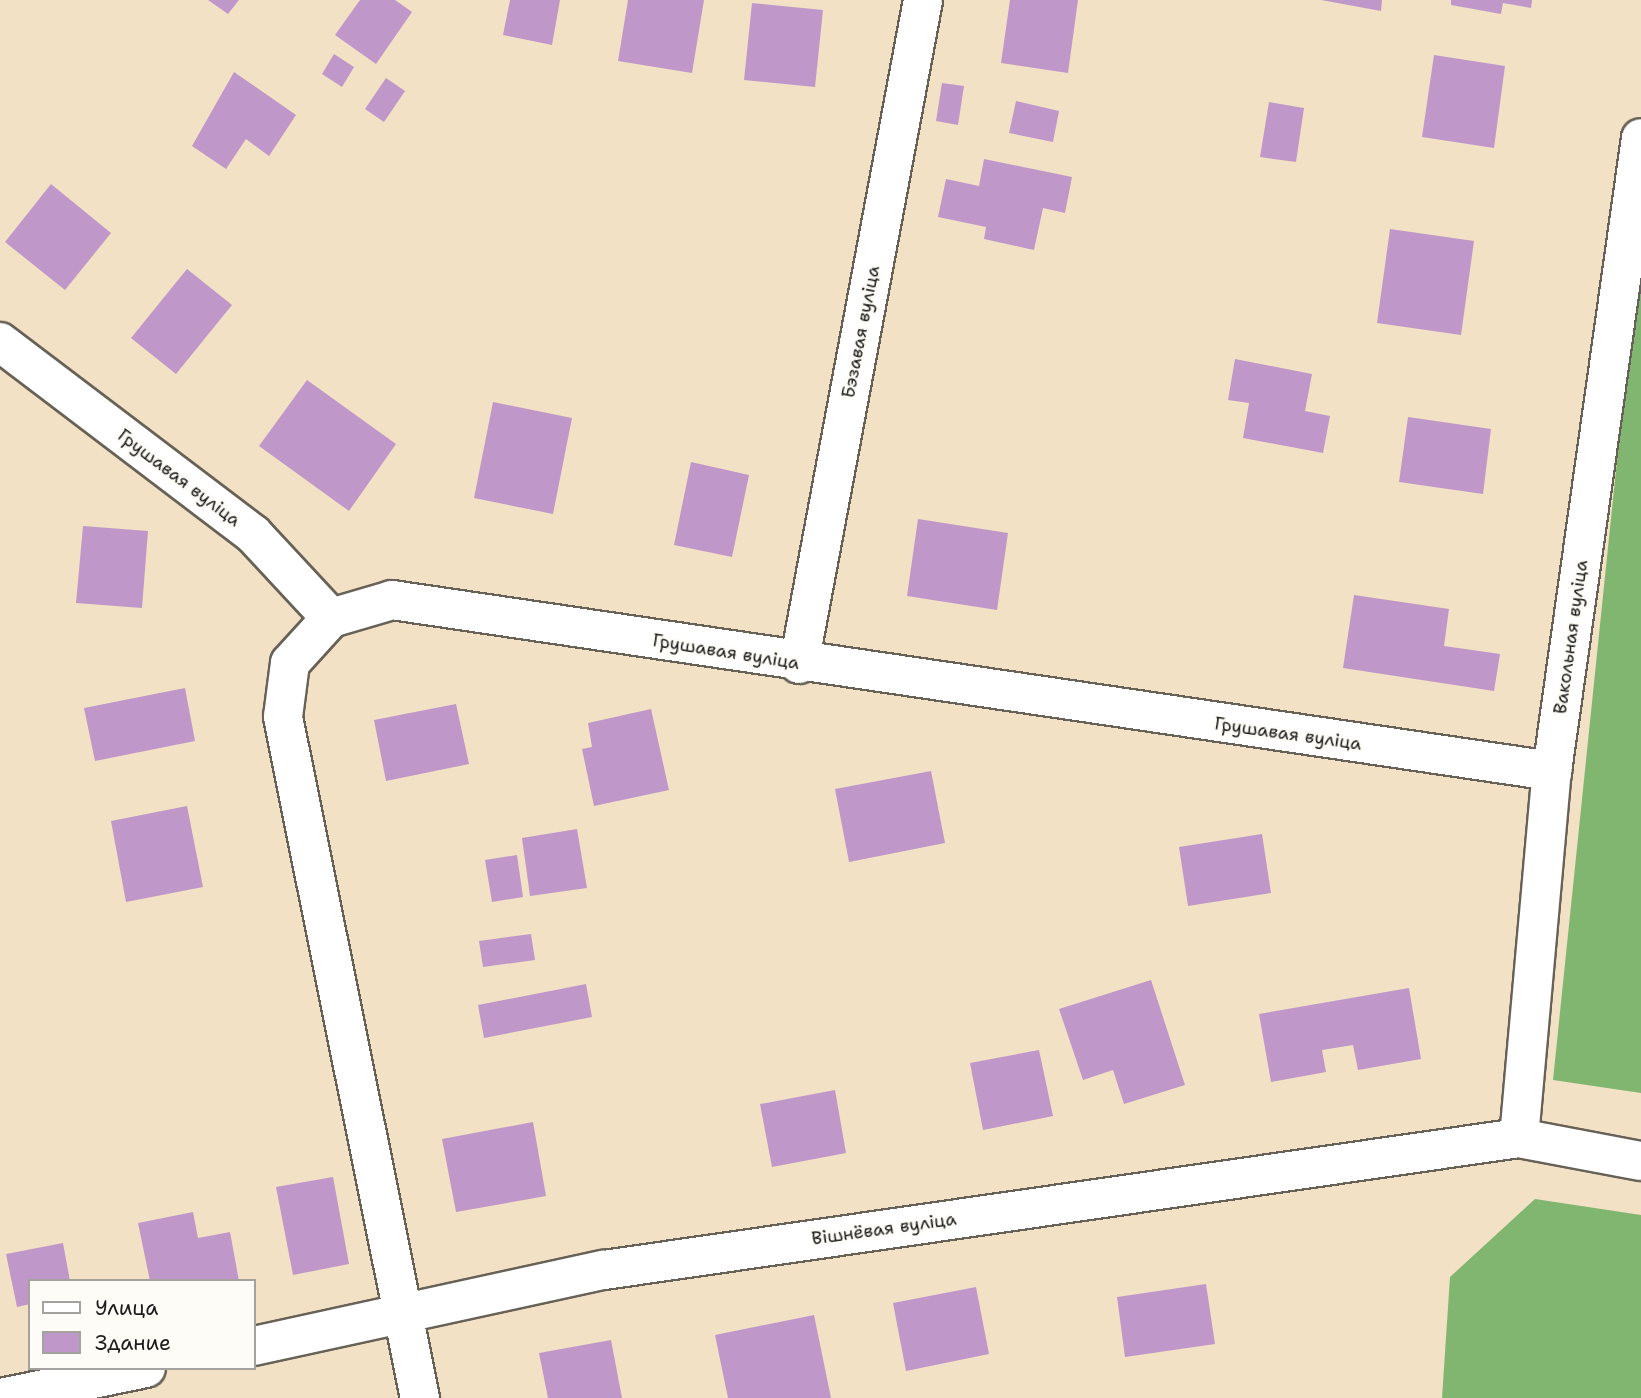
<!DOCTYPE html>
<html>
<head>
<meta charset="utf-8">
<style>
  body { margin:0 }
  #map { position:relative; width:1641px; height:1398px; overflow:hidden; background:#f2e1c4; font-family:"Shantell Sans",sans-serif }
  div>[style] { position:absolute }
  .forest>* { inset:0; background:#81b671 }
  .building>* { inset:0; background:#bf98c9 }
  .roads { filter:drop-shadow(2px 0 #676157) drop-shadow(-2px 0 #676157) drop-shadow(0 2px #676157) drop-shadow(0 -2px #676157) }
  .minor>* { height:38px; margin:-19px; padding:0 19px; transform-origin:19px; border-radius:19px; background:#fff }
  span { translate:-50% -50%; white-space:nowrap; text-align:center; line-height:1.15; -webkit-text-stroke:5px #fdfcf7; paint-order:stroke }
  .street-label { font-size:18px; color:#1c1c1c }
  .legend { position:absolute; left:28px; top:1279px; width:228px; height:91px; box-sizing:border-box; background:#fdfcf7; border:2px solid #a3a29f; margin:0; padding:9px 12px; list-style:none; font-size:21px; color:#1c1c1c }
  .legend li { display:flex; align-items:center; gap:14px; height:35px }
  .legend b { width:35px; border:2px solid #a3a29f }
</style>
</head>
<body>
<div id="map">
  <div class="forest">
    <div style="clip-path:polygon(1641px 228px,1641px 1093px,1553px 1080px)"></div>
    <div style="clip-path:polygon(1535px 1199px,1641px 1215px,1641px 1398px,1442px 1398px,1450px 1277px)"></div>
  </div>
  <div class="building">
    <div style="clip-path:polygon(208px 0,239px 0,228px 14px)"></div>
    <div style="clip-path:polygon(360px 0,395px 0,412px 12px,376px 64px,335px 35px)"></div>
    <div style="clip-path:polygon(510px 0,560px 0,552px 45px,503px 35px)"></div>
    <div style="clip-path:polygon(628px 0,704px 0,692px 73px,618px 61px)"></div>
    <div style="clip-path:polygon(1010px 0,1078px 0,1068px 73px,1001px 63px)"></div>
    <div style="clip-path:polygon(1321px 0,1382px 0,1381px 11px)"></div>
    <div style="clip-path:polygon(1451px 0,1532px 0,1531px 8px,1503px 3px,1501px 14px,1451px 5px)"></div>
    <div style="clip-path:polygon(752px 3px,823px 10px,815px 87px,744px 80px)"></div>
    <div style="clip-path:polygon(334px 54px,354px 67px,342px 87px,322px 74px)"></div>
    <div style="clip-path:polygon(1434px 55px,1505px 66px,1494px 148px,1422px 137px)"></div>
    <div style="clip-path:polygon(234px 72px,296px 115px,269px 156px,246px 139px,226px 169px,192px 146px)"></div>
    <div style="clip-path:polygon(386px 78px,405px 91px,384px 122px,365px 109px)"></div>
    <div style="clip-path:polygon(942px 83px,964px 86px,958px 125px,936px 121px)"></div>
    <div style="clip-path:polygon(1016px 101px,1059px 111px,1053px 142px,1009px 133px)"></div>
    <div style="clip-path:polygon(1269px 102px,1304px 108px,1296px 162px,1260px 157px)"></div>
    <div style="clip-path:polygon(984px 159px,1072px 177px,1065px 213px,1043px 208px,1034px 250px,984px 239px,986px 227px,938px 217px,946px 179px,979px 186px)"></div>
    <div style="clip-path:polygon(51px 184px,111px 233px,65px 290px,5px 242px)"></div>
    <div style="clip-path:polygon(1390px 229px,1474px 241px,1461px 335px,1377px 323px)"></div>
    <div style="clip-path:polygon(187px 269px,232px 305px,176px 374px,131px 338px)"></div>
    <div style="clip-path:polygon(1235px 359px,1312px 374px,1305px 411px,1330px 416px,1323px 453px,1243px 438px,1249px 403px,1228px 400px)"></div>
    <div style="clip-path:polygon(307px 380px,396px 444px,349px 511px,259px 446px)"></div>
    <div style="clip-path:polygon(493px 402px,572px 418px,553px 514px,474px 498px)"></div>
    <div style="clip-path:polygon(1408px 417px,1491px 429px,1483px 494px,1399px 482px)"></div>
    <div style="clip-path:polygon(691px 462px,749px 475px,732px 557px,674px 545px)"></div>
    <div style="clip-path:polygon(918px 519px,1008px 533px,997px 610px,907px 596px)"></div>
    <div style="clip-path:polygon(83px 526px,148px 531px,142px 608px,76px 603px)"></div>
    <div style="clip-path:polygon(1354px 595px,1449px 609px,1444px 646px,1500px 654px,1494px 691px,1343px 668px)"></div>
    <div style="clip-path:polygon(185px 688px,195px 741px,95px 761px,84px 708px)"></div>
    <div style="clip-path:polygon(456px 704px,469px 764px,386px 781px,374px 720px)"></div>
    <div style="clip-path:polygon(651px 709px,669px 790px,594px 806px,582px 749px,592px 747px,588px 723px)"></div>
    <div style="clip-path:polygon(931px 771px,945px 843px,849px 862px,835px 789px)"></div>
    <div style="clip-path:polygon(187px 806px,203px 887px,126px 902px,111px 821px)"></div>
    <div style="clip-path:polygon(577px 829px,587px 888px,530px 896px,522px 838px)"></div>
    <div style="clip-path:polygon(1262px 834px,1271px 893px,1188px 906px,1179px 847px)"></div>
    <div style="clip-path:polygon(517px 855px,523px 897px,492px 902px,485px 860px)"></div>
    <div style="clip-path:polygon(531px 934px,535px 960px,483px 967px,479px 941px)"></div>
    <div style="clip-path:polygon(1151px 980px,1185px 1085px,1124px 1104px,1113px 1070px,1083px 1080px,1059px 1009px)"></div>
    <div style="clip-path:polygon(586px 984px,592px 1017px,484px 1038px,478px 1005px)"></div>
    <div style="clip-path:polygon(1409px 988px,1421px 1059px,1358px 1070px,1353px 1045px,1322px 1050px,1326px 1072px,1271px 1082px,1259px 1014px)"></div>
    <div style="clip-path:polygon(1039px 1050px,1053px 1116px,983px 1130px,970px 1063px)"></div>
    <div style="clip-path:polygon(835px 1090px,846px 1153px,772px 1167px,760px 1104px)"></div>
    <div style="clip-path:polygon(533px 1122px,546px 1196px,456px 1212px,442px 1139px)"></div>
    <div style="clip-path:polygon(333px 1177px,349px 1264px,293px 1275px,276px 1187px)"></div>
    <div style="clip-path:polygon(193px 1212px,198px 1238px,230px 1232px,239px 1281px,150px 1281px,138px 1223px)"></div>
    <div style="clip-path:polygon(63px 1243px,70px 1281px,30px 1281px,30px 1304px,17px 1307px,6px 1254px)"></div>
    <div style="clip-path:polygon(1206px 1284px,1215px 1344px,1125px 1357px,1117px 1297px)"></div>
    <div style="clip-path:polygon(976px 1287px,989px 1354px,906px 1371px,893px 1303px)"></div>
    <div style="clip-path:polygon(814px 1315px,831px 1398px,728px 1398px,715px 1335px)"></div>
    <div style="clip-path:polygon(611px 1340px,622px 1398px,548px 1398px,539px 1353px)"></div>
  </div>
  <div class="roads">
    <div class="minor">
      <div style="left:0;top:342px;width:318px;rotate:37.2deg"></div>
      <div style="left:253px;top:534px;width:115px;rotate:47.1deg"></div>
      <div style="left:331px;top:618px;width:64px;rotate:-16.4deg"></div>
      <div style="left:392px;top:600px;width:1173px;rotate:8.39deg"></div>
      <div style="left:331px;top:618px;width:61px;rotate:132.3deg"></div>
      <div style="left:290px;top:663px;width:54px;rotate:97.4deg"></div>
      <div style="left:283px;top:717px;width:695px;rotate:78.63deg"></div>
      <div style="left:799px;top:664px;width:675px;rotate:-79.42deg"></div>
      <div style="left:1519px;top:1138px;width:368px;rotate:-84.9deg"></div>
      <div style="left:1552px;top:771px;width:639px;rotate:-82deg"></div>
      <div style="left:254px;top:1346px;width:358px;rotate:-12.3deg"></div>
      <div style="left:604px;top:1270px;width:924px;rotate:-8.21deg"></div>
      <div style="left:1519px;top:1138px;width:124px;rotate:10.7deg"></div>
      <div style="left:1px;top:1398px;width:148px;rotate:-11.7deg"></div>
    </div>
  </div>
  <div class="street-label">
    <span style="left:861px;top:332px;rotate:-79deg">Бэзавая вуліца</span>
    <span style="left:179px;top:478px;rotate:37deg">Грушавая вуліца</span>
    <span style="left:1571px;top:637px;rotate:-82deg">Вакольная вуліца</span>
    <span style="left:726px;top:652px;rotate:9deg">Грушавая вуліца</span>
    <span style="left:1288px;top:734px;rotate:8deg">Грушавая вуліца</span>
    <span style="left:884px;top:1229px;rotate:-8deg">Вішнёвая вуліца</span>
  </div>
  <ul class="legend">
  <li><b style="height:9px;background:#fff"></b>Улица</li>
  <li><b style="height:19px;background:#bf98c9"></b>Здание</li>
  </ul>
</div>
</body>
</html>
